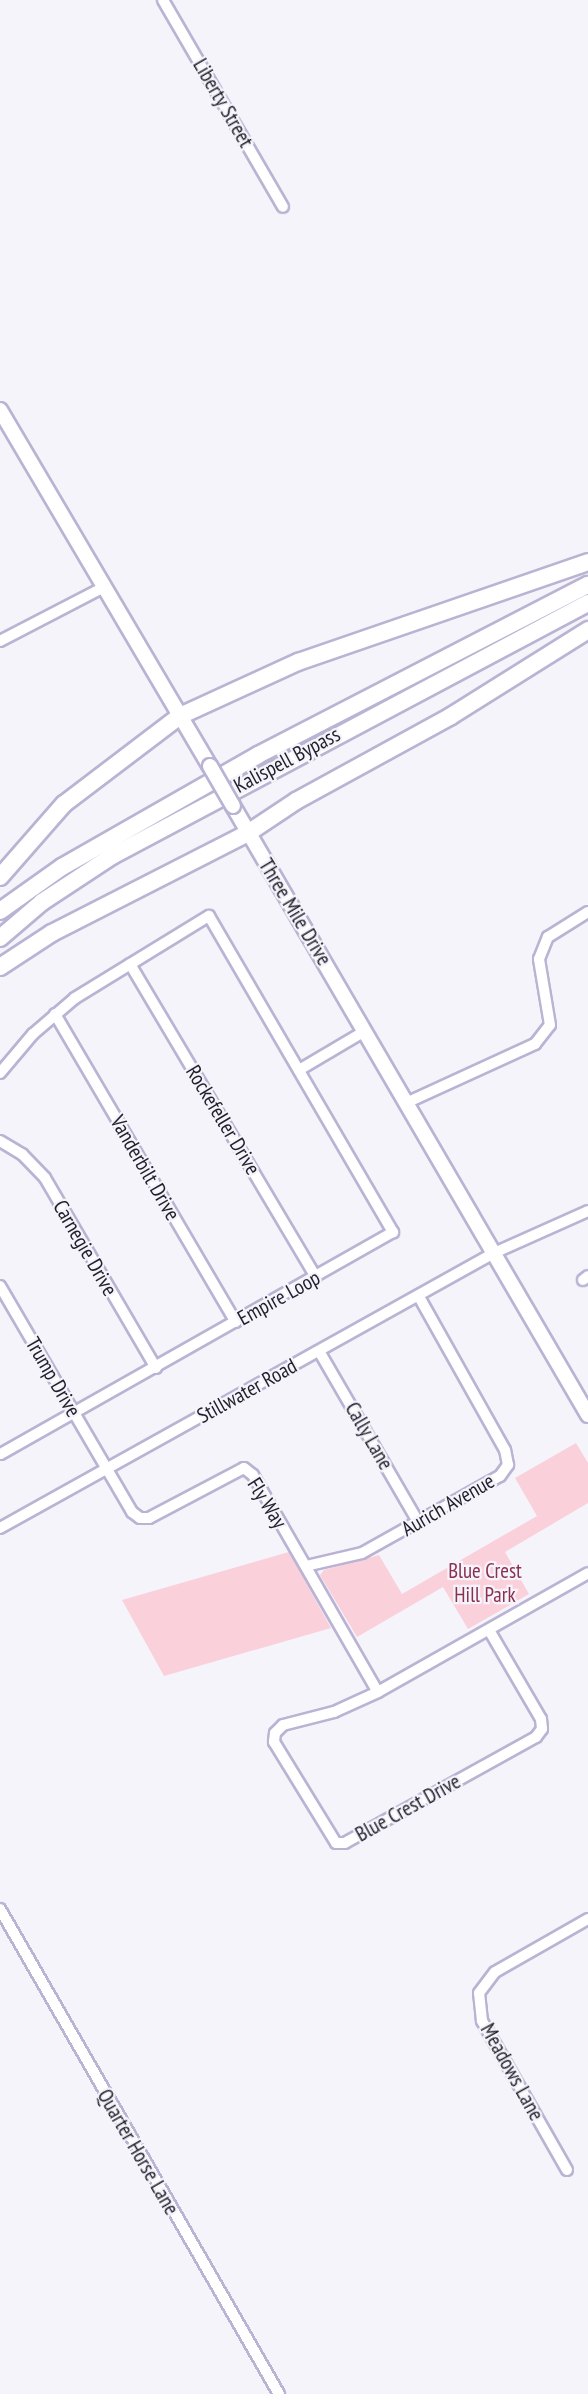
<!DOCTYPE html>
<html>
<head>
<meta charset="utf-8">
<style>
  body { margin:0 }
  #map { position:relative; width:588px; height:2394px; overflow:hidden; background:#f5f4fa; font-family:"PT Sans Narrow",sans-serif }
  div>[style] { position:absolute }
  .green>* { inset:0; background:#fad0db }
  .roads { filter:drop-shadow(2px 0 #bab3d3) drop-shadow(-2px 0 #bab3d3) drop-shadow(0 2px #bab3d3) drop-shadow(0 -2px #bab3d3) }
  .minor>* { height:10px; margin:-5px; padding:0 5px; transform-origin:5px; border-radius:5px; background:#fff }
  .major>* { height:14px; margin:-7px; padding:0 7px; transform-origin:7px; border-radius:7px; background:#fff }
  .highway>* { height:16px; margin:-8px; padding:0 8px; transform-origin:8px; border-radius:8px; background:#fff }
  .bridges { filter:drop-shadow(2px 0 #bab3d3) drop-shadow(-2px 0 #bab3d3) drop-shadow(0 2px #bab3d3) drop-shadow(0 -2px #bab3d3) }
  .major-bridge>* { height:14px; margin:-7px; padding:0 7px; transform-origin:7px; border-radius:7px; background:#fff }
  span { translate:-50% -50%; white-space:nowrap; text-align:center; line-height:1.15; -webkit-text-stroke:4.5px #f5f4fa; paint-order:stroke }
  .street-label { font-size:21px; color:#221f2c }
  .park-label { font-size:21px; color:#8c3051 }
</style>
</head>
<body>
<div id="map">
  <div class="green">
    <div style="clip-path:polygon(576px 1443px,588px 1463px,588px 1503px,505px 1552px,529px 1594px,468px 1629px,443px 1587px,357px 1637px,320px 1575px,324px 1570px,379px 1555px,402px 1594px,537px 1516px,515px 1478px)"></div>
    <div style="clip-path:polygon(289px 1552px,331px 1628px,164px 1676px,122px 1600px)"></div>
  </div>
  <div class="roads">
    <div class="minor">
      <div style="left:163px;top:0;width:239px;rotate:59.9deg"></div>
      <div style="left:0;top:641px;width:117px;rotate:-27.4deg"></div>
      <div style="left:130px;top:964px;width:364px;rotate:59.3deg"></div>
      <div style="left:55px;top:1014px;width:357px;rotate:59.6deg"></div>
      <div style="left:299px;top:1070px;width:77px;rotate:-30.6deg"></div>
      <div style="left:0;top:1073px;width:51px;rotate:-49.8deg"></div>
      <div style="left:33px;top:1034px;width:55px;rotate:-40.6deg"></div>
      <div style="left:75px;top:998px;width:157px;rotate:-31.5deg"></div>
      <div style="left:209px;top:916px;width:366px;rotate:59.8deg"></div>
      <div style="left:393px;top:1232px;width:451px;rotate:150.5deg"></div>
      <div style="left:406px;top:1103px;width:142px;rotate:-24.6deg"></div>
      <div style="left:535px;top:1044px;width:24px;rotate:-52deg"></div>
      <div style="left:550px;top:1025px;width:67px;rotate:-99.5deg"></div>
      <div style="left:539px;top:959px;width:24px;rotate:-68deg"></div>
      <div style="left:548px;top:937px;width:47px;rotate:-32deg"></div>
      <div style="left:0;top:1141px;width:26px;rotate:31deg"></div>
      <div style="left:22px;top:1154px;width:33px;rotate:46deg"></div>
      <div style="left:45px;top:1178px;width:220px;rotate:59.7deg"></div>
      <div style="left:583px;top:1280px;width:6px;rotate:-39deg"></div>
      <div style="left:0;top:1286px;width:262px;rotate:59.7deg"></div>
      <div style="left:132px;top:1512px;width:10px;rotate:37deg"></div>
      <div style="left:140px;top:1518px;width:9px"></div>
      <div style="left:149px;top:1518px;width:107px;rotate:-27.8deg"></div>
      <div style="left:244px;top:1468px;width:11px;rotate:38deg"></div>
      <div style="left:253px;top:1475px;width:250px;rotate:60.1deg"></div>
      <div style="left:319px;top:1351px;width:198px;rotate:59.9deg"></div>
      <div style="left:0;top:1528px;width:565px;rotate:-29.1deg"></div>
      <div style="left:494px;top:1253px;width:103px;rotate:-24.1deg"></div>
      <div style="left:306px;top:1566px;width:57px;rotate:-13.1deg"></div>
      <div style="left:362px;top:1553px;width:158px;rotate:-29.2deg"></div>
      <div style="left:500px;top:1476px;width:14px;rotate:-54deg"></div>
      <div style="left:508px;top:1465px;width:15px;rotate:-101deg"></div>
      <div style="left:505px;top:1450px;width:176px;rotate:-119.3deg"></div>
      <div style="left:489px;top:1630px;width:103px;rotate:59.7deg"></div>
      <div style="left:541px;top:1719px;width:10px;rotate:84deg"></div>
      <div style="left:542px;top:1729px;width:10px;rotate:127deg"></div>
      <div style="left:536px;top:1737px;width:218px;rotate:151deg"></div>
      <div style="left:345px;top:1843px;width:9px;rotate:180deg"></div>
      <div style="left:336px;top:1843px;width:119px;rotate:-121.5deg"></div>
      <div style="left:274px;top:1742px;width:9px;rotate:-84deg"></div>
      <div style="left:275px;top:1733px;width:11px;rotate:-45deg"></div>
      <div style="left:283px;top:1725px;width:53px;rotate:-14.3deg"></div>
      <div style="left:334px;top:1712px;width:48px;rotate:-24.4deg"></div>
      <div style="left:378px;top:1692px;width:241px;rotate:-29.5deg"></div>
      <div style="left:0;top:1909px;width:560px;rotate:60.09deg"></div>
      <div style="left:567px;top:2170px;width:172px;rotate:-119.7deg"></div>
      <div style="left:482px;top:2021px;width:28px;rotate:-96deg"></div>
      <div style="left:479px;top:1993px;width:26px;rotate:-53deg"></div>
      <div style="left:495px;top:1972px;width:107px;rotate:-29.7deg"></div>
    </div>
    <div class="major">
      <div style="left:0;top:410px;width:413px;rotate:59.5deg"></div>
      <div style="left:233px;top:806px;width:705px;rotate:59.76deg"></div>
    </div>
    <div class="highway">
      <div style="left:0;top:877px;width:97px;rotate:-48.8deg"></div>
      <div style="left:64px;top:804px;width:146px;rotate:-37.2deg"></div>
      <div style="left:180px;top:716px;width:130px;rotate:-24.6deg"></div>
      <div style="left:298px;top:662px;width:307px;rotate:-19deg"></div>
      <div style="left:0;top:911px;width:76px;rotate:-35.4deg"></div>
      <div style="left:62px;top:867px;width:226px;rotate:-29.7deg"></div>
      <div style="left:258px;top:755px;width:371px;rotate:-27.3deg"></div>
      <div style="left:0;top:938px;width:55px;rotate:-40.6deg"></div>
      <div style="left:42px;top:902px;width:84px;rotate:-33.3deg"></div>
      <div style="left:112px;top:856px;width:539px;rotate:-27.99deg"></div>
      <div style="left:0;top:967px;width:62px;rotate:-33.2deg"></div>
      <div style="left:52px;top:933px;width:220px;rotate:-27deg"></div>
      <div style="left:248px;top:833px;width:58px;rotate:-33.7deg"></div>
      <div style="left:296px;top:801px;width:177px;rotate:-28.7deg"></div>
      <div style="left:451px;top:716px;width:162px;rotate:-32.1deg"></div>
    </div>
  </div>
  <div class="bridges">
    <div class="major-bridge">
      <div style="left:210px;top:766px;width:46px;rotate:60.1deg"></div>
    </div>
  </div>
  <div class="street-label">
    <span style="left:223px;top:103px;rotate:60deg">Liberty Street</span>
    <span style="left:287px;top:760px;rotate:-28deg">Kalispell Bypass</span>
    <span style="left:295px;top:912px;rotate:59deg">Three Mile Drive</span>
    <span style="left:223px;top:1120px;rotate:59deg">Rockefeller Drive</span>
    <span style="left:145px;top:1168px;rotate:60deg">Vanderbilt Drive</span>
    <span style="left:85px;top:1248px;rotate:60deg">Carnegie Drive</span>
    <span style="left:279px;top:1298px;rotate:-29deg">Empire Loop</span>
    <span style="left:53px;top:1377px;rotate:60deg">Trump Drive</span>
    <span style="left:247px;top:1391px;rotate:-29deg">Stillwater Road</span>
    <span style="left:369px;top:1436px;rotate:60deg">Cally Lane</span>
    <span style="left:267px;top:1503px;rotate:58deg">Fly Way</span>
    <span style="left:448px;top:1505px;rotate:-30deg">Aurich Avenue</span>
    <span style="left:408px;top:1808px;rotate:-29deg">Blue Crest Drive</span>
    <span style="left:512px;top:2072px;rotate:61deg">Meadows Lane</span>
    <span style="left:138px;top:2152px;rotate:60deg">Quarter Horse Lane</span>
  </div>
  <div class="park-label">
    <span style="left:485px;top:1583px">Blue Crest<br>Hill Park</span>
  </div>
</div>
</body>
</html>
